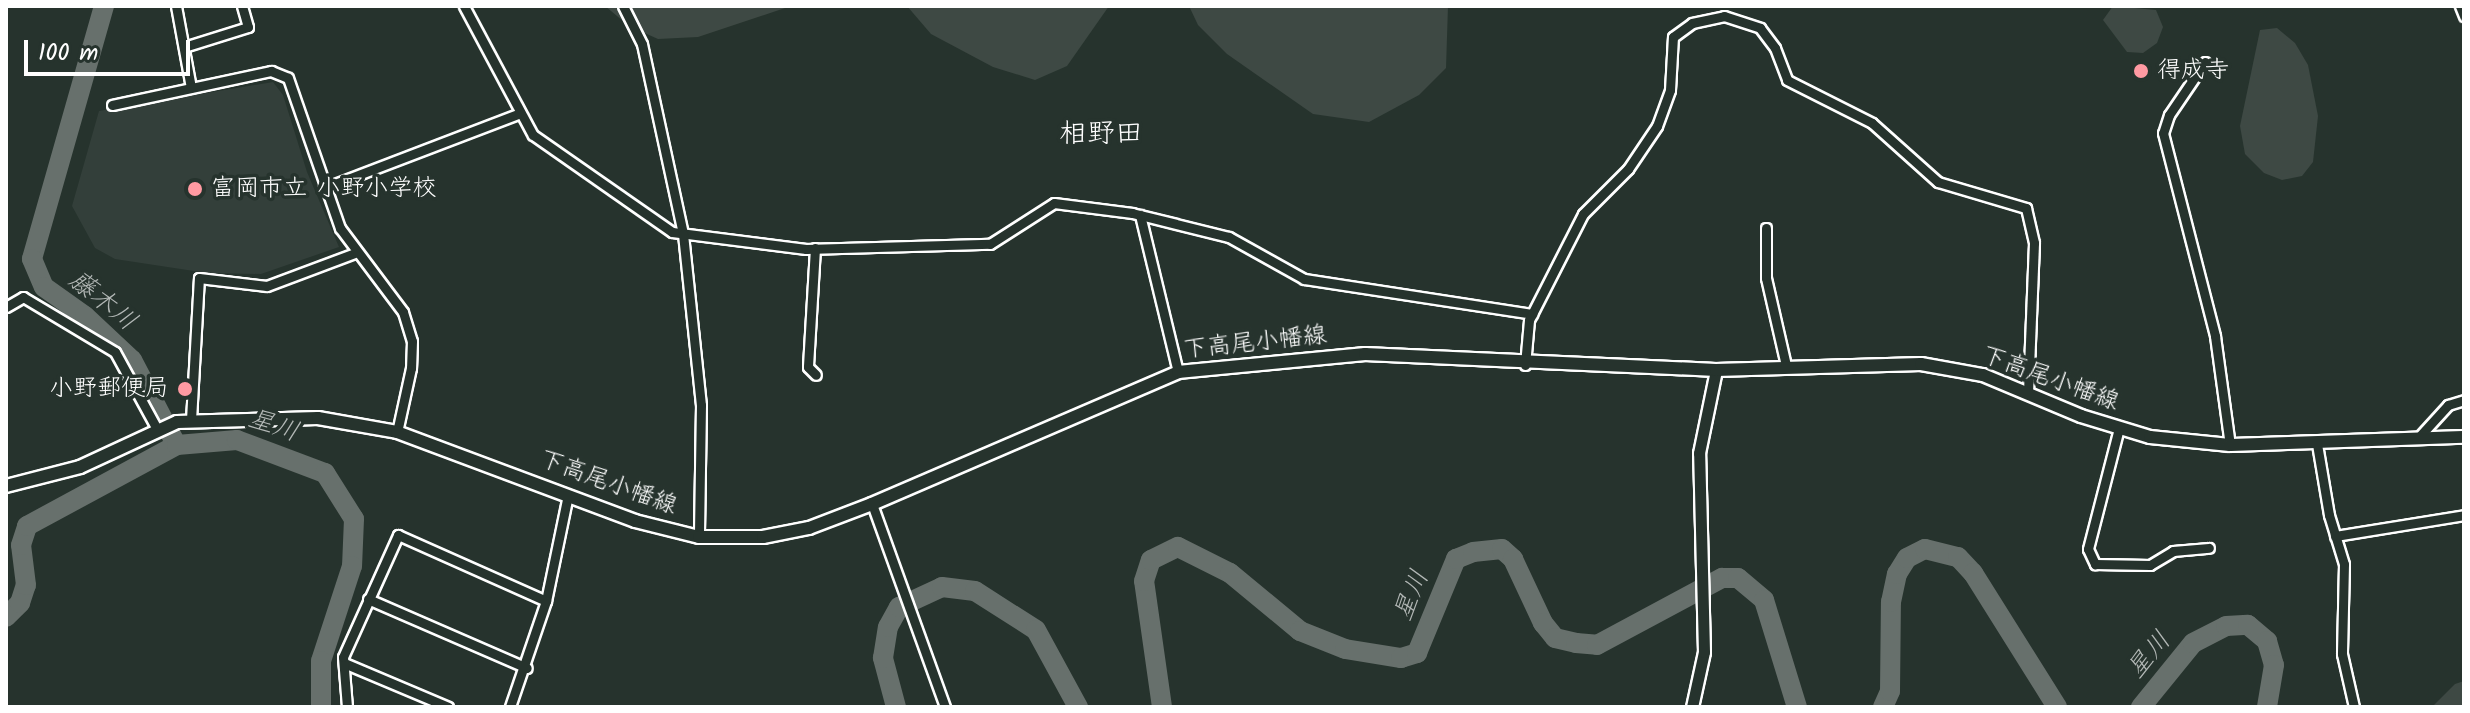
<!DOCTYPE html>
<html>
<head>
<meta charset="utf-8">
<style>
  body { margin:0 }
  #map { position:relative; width:2470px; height:713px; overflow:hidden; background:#26332d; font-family:Kalam,"Klee One",sans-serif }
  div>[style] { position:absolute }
  .built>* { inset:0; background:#333f3a }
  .green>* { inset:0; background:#3e4944 }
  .river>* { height:20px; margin:-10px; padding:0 10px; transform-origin:10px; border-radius:10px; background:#67706c }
  .roads { filter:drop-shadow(2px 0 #fff) drop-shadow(-2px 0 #fff) drop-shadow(0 2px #fff) drop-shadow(0 -2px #fff) }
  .minor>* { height:9px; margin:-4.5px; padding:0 4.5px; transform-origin:4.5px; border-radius:4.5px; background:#26332d }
  .tertiary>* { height:11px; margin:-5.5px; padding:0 5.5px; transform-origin:5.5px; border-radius:5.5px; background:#26332d }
  .secondary>* { height:12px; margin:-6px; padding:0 6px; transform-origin:6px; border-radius:6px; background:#26332d }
  .dots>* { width:22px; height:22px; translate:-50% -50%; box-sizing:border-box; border:4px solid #26332d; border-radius:50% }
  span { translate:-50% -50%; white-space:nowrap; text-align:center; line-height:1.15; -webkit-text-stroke:7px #26332d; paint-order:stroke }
  .poi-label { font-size:24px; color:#fff }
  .left { translate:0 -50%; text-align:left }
  .right { translate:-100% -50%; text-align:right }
  .street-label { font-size:24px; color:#fff }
  .water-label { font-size:26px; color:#b3b8b6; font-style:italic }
  .quarter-label { font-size:28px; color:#fff }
  .frame { position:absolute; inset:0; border:8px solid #fff; pointer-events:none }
  .scale { position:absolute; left:24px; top:40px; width:166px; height:36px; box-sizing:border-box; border:4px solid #fff; border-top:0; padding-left:10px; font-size:24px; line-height:28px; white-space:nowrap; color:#fff; -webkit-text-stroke:6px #26332d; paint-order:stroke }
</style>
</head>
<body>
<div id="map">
  <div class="built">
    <div style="clip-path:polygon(273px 82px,283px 95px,307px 172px,339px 247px,261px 274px,207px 273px,115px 259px,95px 248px,72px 206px,99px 111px)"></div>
  </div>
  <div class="green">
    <div style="clip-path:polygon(605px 6px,791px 6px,698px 37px,658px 39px,629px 26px)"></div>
    <div style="clip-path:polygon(907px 6px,1109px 6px,1067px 66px,1035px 80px,993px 67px,931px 34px)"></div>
    <div style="clip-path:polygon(1189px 6px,1448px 6px,1446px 68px,1419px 95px,1369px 122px,1313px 114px,1227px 54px,1198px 25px)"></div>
    <div style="clip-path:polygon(2113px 6px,2156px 10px,2163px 27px,2157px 43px,2143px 53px,2127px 52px,2103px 20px)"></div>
    <div style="clip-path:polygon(2277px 28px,2295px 43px,2308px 65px,2318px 116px,2313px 162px,2302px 176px,2282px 180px,2264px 173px,2245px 154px,2240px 126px,2260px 30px)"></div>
    <div style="clip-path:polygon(2464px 681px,2464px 707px,2432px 707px,2455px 684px)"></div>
  </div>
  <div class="river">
    <div style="left:104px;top:6px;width:263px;rotate:105.9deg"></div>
    <div style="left:32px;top:259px;width:30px;rotate:67deg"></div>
    <div style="left:44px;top:287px;width:50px;rotate:35.3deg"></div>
    <div style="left:85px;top:316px;width:64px;rotate:43.1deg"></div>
    <div style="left:132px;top:360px;width:95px;rotate:62.4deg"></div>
    <div style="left:6px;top:617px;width:20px;rotate:-45deg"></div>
    <div style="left:20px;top:603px;width:19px;rotate:-72deg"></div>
    <div style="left:26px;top:585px;width:40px;rotate:-97.1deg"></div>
    <div style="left:21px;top:545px;width:20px;rotate:-72deg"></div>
    <div style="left:27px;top:526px;width:170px;rotate:-28.4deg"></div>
    <div style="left:177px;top:445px;width:60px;rotate:-4.8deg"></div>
    <div style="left:237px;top:440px;width:94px;rotate:20.6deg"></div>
    <div style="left:325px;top:473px;width:54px;rotate:57.8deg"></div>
    <div style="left:354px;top:519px;width:47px;rotate:92.4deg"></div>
    <div style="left:352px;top:566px;width:100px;rotate:108.1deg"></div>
    <div style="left:321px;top:661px;width:46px;rotate:90deg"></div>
    <div style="left:896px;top:707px;width:51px;rotate:-104.9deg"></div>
    <div style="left:883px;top:658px;width:31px;rotate:-81deg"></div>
    <div style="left:888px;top:627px;width:23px;rotate:-61deg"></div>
    <div style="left:899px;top:607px;width:47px;rotate:-24.9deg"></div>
    <div style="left:942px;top:587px;width:33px;rotate:7deg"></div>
    <div style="left:975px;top:591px;width:72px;rotate:32.6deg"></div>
    <div style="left:1036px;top:630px;width:88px;rotate:61.4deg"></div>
    <div style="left:1162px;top:707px;width:127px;rotate:-98.1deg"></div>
    <div style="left:1144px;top:581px;width:22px;rotate:-72deg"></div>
    <div style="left:1151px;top:560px;width:30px;rotate:-26deg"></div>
    <div style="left:1178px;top:547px;width:58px;rotate:26.6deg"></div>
    <div style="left:1230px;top:573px;width:91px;rotate:39.6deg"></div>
    <div style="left:1300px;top:631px;width:48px;rotate:21.8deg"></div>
    <div style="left:1345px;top:649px;width:57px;rotate:9.1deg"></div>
    <div style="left:1401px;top:658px;width:17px;rotate:-17deg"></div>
    <div style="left:1417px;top:653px;width:102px;rotate:-67.5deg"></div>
    <div style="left:1456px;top:559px;width:18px;rotate:-22deg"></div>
    <div style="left:1473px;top:552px;width:29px;rotate:-6deg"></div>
    <div style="left:1502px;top:549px;width:15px;rotate:42deg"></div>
    <div style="left:1513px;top:559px;width:71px;rotate:64.9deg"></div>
    <div style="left:1543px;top:623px;width:19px;rotate:51deg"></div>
    <div style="left:1555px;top:638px;width:22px;rotate:13deg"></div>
    <div style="left:1576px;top:643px;width:21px;rotate:5deg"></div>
    <div style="left:1597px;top:645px;width:142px;rotate:-28.2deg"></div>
    <div style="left:1722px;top:578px;width:16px"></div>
    <div style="left:1738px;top:578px;width:34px;rotate:40deg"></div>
    <div style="left:1764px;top:600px;width:112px;rotate:72.9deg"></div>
    <div style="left:1883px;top:707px;width:17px;rotate:-66deg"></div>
    <div style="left:1890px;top:691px;width:89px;rotate:-89.4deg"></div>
    <div style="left:1891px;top:602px;width:29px;rotate:-78deg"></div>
    <div style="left:1897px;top:574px;width:19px;rotate:-58deg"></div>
    <div style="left:1907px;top:558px;width:20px;rotate:-27deg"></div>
    <div style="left:1925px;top:549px;width:34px;rotate:14deg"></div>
    <div style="left:1958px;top:557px;width:22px;rotate:47deg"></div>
    <div style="left:1973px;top:573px;width:158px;rotate:57.9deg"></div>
    <div style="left:2141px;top:707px;width:82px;rotate:-50.9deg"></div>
    <div style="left:2193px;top:643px;width:37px;rotate:-27deg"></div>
    <div style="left:2226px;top:626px;width:22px;rotate:-3deg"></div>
    <div style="left:2248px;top:625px;width:25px;rotate:40deg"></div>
    <div style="left:2267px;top:641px;width:25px;rotate:74deg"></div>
    <div style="left:2274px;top:665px;width:43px;rotate:99.5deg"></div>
  </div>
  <div class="roads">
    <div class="minor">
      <div style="left:176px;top:6px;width:83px;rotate:79.6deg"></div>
      <div style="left:464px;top:6px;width:146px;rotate:61.9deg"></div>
      <div style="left:533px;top:135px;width:169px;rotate:34.9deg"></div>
      <div style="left:672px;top:232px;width:135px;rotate:7.2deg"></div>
      <div style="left:806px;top:249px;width:184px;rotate:-1.6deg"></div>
      <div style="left:990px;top:244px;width:76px;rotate:-32.6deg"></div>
      <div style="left:1054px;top:203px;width:79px;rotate:7.3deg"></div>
      <div style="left:1132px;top:213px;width:100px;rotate:13.9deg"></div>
      <div style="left:1229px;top:237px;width:86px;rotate:29.2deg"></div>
      <div style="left:1304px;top:279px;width:231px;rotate:8.7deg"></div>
      <div style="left:623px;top:6px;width:42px;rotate:63.4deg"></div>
      <div style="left:642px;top:44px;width:194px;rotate:77.8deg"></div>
      <div style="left:683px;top:234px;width:172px;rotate:84deg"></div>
      <div style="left:701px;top:405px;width:132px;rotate:90.9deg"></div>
      <div style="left:2460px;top:6px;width:11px;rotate:68deg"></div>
      <div style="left:184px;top:47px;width:67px;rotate:-17.4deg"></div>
      <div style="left:248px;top:27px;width:22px;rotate:-106deg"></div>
      <div style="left:2205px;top:62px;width:64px;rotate:124.2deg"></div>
      <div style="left:2169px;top:115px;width:19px;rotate:108deg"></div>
      <div style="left:2163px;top:133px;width:210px;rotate:75.6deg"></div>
      <div style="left:2215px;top:336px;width:110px;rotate:82.2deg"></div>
      <div style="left:112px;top:105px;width:163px;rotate:-12.1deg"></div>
      <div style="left:271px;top:71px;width:18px;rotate:22deg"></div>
      <div style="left:288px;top:78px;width:159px;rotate:70.9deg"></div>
      <div style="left:340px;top:228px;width:105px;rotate:53.1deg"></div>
      <div style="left:403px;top:312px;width:30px;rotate:73deg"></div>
      <div style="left:412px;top:341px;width:27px;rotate:92deg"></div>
      <div style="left:411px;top:368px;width:66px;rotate:102.3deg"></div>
      <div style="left:324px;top:188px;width:210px;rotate:-20.9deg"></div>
      <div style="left:1140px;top:215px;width:162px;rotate:76.4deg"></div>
      <div style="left:1766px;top:228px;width:50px;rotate:90deg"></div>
      <div style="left:1766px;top:278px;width:89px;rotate:77.1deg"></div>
      <div style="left:815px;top:248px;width:119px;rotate:93.4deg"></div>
      <div style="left:808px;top:367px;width:11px;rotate:45deg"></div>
      <div style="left:6px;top:307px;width:20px;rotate:-30deg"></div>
      <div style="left:23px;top:297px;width:107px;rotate:30.9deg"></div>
      <div style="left:115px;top:352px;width:90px;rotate:61.4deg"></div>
      <div style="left:1525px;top:365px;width:45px;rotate:-84.9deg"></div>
      <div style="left:1529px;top:320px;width:119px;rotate:-63deg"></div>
      <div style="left:1583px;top:214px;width:64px;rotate:-45deg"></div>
      <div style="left:1628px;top:169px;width:52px;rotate:-56deg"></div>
      <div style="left:1657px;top:126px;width:38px;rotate:-70deg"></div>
      <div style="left:1670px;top:90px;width:53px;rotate:-86.8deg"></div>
      <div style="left:1673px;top:37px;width:24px;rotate:-36deg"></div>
      <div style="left:1692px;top:23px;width:33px;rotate:-12deg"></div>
      <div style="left:1724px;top:16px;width:38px;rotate:18deg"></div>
      <div style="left:1760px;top:28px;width:25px;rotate:53deg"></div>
      <div style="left:1775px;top:48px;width:34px;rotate:69deg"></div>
      <div style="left:1787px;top:80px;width:95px;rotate:26.8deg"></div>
      <div style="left:1872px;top:123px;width:89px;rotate:41.8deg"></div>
      <div style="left:1938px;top:182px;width:92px;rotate:16.5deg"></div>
      <div style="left:2026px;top:208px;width:36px;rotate:77deg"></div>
      <div style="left:2034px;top:243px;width:148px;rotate:92.3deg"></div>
      <div style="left:191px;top:420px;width:142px;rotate:-86.8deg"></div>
      <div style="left:199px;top:278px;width:68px;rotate:6.7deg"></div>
      <div style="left:267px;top:286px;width:94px;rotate:-20.6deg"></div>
      <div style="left:2119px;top:428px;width:125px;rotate:104.4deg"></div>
      <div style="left:2088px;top:549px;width:17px;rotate:65deg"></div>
      <div style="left:2095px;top:564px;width:55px;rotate:1deg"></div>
      <div style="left:2150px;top:565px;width:27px;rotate:-31deg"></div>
      <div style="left:2173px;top:551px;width:36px;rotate:-5deg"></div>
      <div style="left:2418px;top:438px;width:45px;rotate:-47.7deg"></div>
      <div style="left:2448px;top:405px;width:17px;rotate:-17deg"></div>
      <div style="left:2317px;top:444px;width:72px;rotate:80.4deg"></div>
      <div style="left:2329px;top:515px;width:51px;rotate:73deg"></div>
      <div style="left:2344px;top:564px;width:90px;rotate:91.3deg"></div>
      <div style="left:2342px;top:654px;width:54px;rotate:77.2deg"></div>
      <div style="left:872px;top:504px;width:216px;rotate:70.2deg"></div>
      <div style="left:2335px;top:536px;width:131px;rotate:-9.2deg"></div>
      <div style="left:368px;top:599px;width:173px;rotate:23.5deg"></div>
      <div style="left:546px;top:601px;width:108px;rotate:-78.3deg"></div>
      <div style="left:344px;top:663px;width:113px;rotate:22.9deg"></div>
      <div style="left:347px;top:707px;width:50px;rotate:-94.6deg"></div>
      <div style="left:343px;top:657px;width:134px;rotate:-65.7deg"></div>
      <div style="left:398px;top:535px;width:162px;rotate:24deg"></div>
      <div style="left:546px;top:601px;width:112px;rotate:108.8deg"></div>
    </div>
    <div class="tertiary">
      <div style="left:1692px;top:707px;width:56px;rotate:-77.7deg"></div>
      <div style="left:1704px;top:652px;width:199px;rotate:-91.4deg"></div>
      <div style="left:1699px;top:453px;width:85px;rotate:-78.4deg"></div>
    </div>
    <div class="secondary">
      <div style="left:6px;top:486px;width:76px;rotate:-14.4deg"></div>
      <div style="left:80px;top:467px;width:107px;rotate:-24.9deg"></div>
      <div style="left:177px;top:422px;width:141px;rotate:-1.6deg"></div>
      <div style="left:318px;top:418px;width:80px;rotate:10deg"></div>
      <div style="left:397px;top:432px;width:254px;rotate:20.5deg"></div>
      <div style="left:635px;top:521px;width:66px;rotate:14deg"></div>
      <div style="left:699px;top:537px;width:64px"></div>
      <div style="left:763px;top:537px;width:47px;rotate:-11.1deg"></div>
      <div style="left:809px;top:528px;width:67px;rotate:-20.9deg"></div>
      <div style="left:872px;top:504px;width:333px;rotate:-23.3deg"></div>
      <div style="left:1178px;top:372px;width:188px;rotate:-5.5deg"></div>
      <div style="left:1365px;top:354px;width:351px;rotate:2.6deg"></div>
      <div style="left:1716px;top:370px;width:205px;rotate:-1.7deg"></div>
      <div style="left:1921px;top:364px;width:63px;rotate:10.1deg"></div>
      <div style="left:1983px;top:375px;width:106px;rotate:22.7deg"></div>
      <div style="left:2081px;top:416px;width:72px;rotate:16.9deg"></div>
      <div style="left:2150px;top:437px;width:80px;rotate:5.7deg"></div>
      <div style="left:2230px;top:445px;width:234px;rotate:-2deg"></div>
    </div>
  </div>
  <div class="dots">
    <div style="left:2141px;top:71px;background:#ff9aa2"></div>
    <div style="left:195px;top:189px;background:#ff9aa2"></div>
    <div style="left:185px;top:389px;background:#ff9aa2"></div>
  </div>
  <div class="poi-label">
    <span class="left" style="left:2157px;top:71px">得成寺</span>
    <span class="left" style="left:211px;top:189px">富岡市立 小野小学校</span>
    <span class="right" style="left:169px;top:389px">小野郵便局</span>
  </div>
  <div class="street-label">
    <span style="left:1255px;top:343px;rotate:-6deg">下高尾小幡線</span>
    <span style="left:2050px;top:379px;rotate:20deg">下高尾小幡線</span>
    <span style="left:608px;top:483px;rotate:20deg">下高尾小幡線</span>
  </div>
  <div class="water-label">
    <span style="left:102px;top:302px;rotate:39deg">藤木川</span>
    <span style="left:273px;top:427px;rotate:18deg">星川</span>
    <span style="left:1413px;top:596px;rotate:-68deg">星川</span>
    <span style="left:2150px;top:656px;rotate:-50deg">星川</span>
  </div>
  <div class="quarter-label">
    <span style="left:1101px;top:135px">相野田</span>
  </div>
  <div class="frame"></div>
  <div class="scale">100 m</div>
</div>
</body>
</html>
